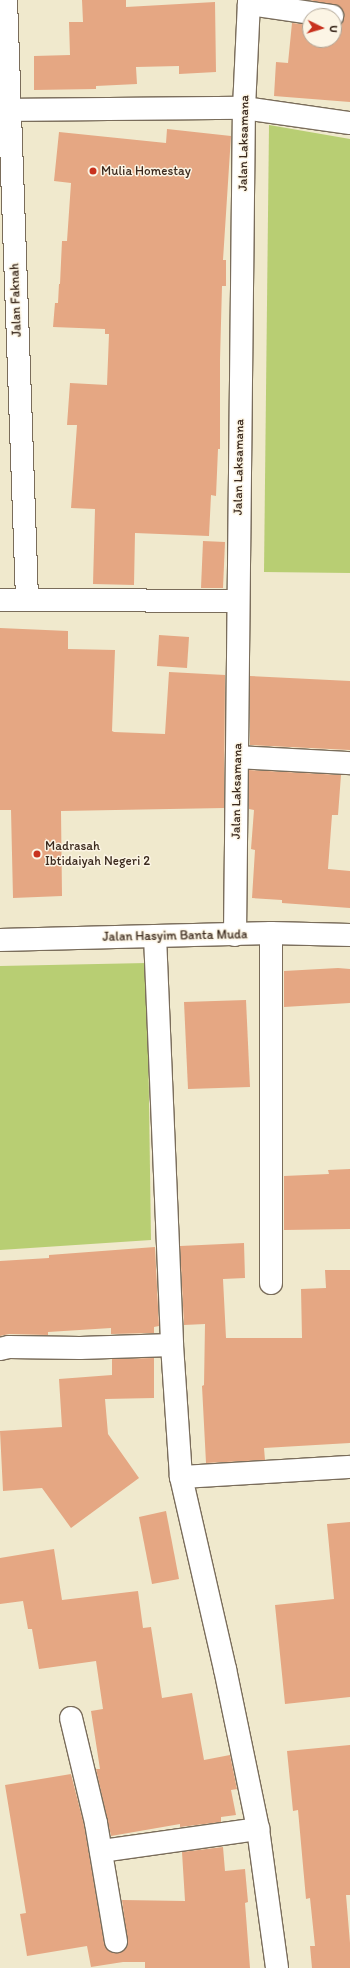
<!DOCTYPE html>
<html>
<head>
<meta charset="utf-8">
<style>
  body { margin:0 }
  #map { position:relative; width:350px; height:1968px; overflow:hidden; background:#f0e9cd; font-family:Itim,sans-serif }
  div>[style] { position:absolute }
  .green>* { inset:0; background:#b8ce73 }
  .building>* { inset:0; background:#e5a783 }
  .roads { filter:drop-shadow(1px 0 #7a6d5b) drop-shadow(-1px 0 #7a6d5b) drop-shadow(0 1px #7a6d5b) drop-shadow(0 -1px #7a6d5b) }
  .minor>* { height:22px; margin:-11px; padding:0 11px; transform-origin:11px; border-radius:11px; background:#fff }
  .dots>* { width:11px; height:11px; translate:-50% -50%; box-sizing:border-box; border:2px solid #fcf5e5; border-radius:50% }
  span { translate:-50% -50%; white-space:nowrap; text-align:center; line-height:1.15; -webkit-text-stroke:3px #fcf5e5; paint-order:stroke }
  .street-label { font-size:13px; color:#3b2a1e }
  .poi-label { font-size:13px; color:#3b2a1e }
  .left { translate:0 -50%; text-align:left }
  .north { position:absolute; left:302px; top:8px; width:40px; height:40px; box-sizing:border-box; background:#fcf5e5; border:1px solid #afa495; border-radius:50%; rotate:95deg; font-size:11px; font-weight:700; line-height:16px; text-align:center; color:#3b2a1e }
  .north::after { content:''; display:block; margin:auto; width:14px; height:18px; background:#c8321e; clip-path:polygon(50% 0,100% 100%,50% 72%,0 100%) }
</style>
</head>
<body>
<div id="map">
  <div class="green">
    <div style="clip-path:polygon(269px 125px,350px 139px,350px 573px,264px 572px)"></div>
    <div style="clip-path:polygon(147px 963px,151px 1240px,0 1250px,0 966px)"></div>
  </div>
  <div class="building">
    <div style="clip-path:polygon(82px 0,126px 0,126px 7px,215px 2px,216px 72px,179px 74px,179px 66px,136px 67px,137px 84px,96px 86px,96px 89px,34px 90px,34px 56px,70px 55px,69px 22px,83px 22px)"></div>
    <div style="clip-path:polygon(309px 0,350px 0,350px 102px,274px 96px,276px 62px,288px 63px,292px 23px,310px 25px,310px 40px,334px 40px,334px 28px,342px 24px,344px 18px,343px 11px,339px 6px)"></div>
    <div style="clip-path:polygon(167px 129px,231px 136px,223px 260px,226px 260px,226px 286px,222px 286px,220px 360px,220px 449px,218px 449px,216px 496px,211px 495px,209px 536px,135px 533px,134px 585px,93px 584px,95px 509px,71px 508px,77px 425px,67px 425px,70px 383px,107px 385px,109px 334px,105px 334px,105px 329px,53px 327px,55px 303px,58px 303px,59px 284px,60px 284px,62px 241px,67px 241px,71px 183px,54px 181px,59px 132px,166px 143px)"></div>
    <div style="clip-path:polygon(203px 541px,225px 542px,223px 588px,201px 588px)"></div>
    <div style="clip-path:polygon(0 628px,68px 631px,68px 649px,115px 650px,112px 731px,114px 732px,165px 734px,169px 672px,225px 675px,224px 808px,61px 811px,62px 896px,13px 898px,11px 810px,0 810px)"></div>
    <div style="clip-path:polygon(159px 635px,189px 637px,187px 668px,157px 666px)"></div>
    <div style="clip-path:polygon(250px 676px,350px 681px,350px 750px,250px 745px)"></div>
    <div style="clip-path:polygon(249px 770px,341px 775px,338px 815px,332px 815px,328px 869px,350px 871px,350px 908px,282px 903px,282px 900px,252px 898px,255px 850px,251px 849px,254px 810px,249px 809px)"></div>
    <div style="clip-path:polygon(338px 968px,350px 969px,350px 1003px,284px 1007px,284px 971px)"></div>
    <div style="clip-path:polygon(246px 1000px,250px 1087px,188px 1089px,184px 1002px)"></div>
    <div style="clip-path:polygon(350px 1169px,350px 1229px,284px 1230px,284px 1176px,329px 1174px,328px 1170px)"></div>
    <div style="clip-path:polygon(244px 1243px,245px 1278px,223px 1279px,226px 1338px,302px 1338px,301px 1289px,326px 1288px,325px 1270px,350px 1270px,350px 1443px,264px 1448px,265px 1460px,206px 1463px,202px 1386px,204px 1385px,205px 1324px,184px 1325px,180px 1246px)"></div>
    <div style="clip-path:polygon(155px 1247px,159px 1326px,154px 1327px,154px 1333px,111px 1334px,111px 1328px,48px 1332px,48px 1335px,9px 1334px,0 1336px,0 1261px,49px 1258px,49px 1255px)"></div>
    <div style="clip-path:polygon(154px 1358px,154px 1398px,105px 1399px,108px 1434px,139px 1478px,71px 1528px,42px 1488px,3px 1491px,0 1431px,62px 1427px,59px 1379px,112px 1375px,112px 1359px)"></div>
    <div style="clip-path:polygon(166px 1511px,179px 1579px,152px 1584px,139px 1517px)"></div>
    <div style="clip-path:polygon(350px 1522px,350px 1697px,285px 1704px,275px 1605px,334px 1599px,327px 1524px)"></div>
    <div style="clip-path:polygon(54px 1549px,62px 1600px,138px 1591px,143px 1628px,151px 1627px,162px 1698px,192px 1693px,204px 1760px,230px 1755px,237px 1789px,231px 1790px,236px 1815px,221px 1817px,221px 1822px,180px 1827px,180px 1824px,111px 1836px,96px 1769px,100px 1769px,91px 1711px,103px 1709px,96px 1661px,39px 1669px,32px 1629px,28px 1629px,23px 1601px,0 1604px,0 1558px)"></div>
    <div style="clip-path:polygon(350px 1745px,350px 1895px,346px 1895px,350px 1943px,350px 1968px,312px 1968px,310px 1946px,315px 1946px,310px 1898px,306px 1899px,298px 1810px,293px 1811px,287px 1751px)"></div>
    <div style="clip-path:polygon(71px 1774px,84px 1825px,104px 1943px,107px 1949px,112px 1953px,118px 1953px,124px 1950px,128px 1945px,122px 1900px,185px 1901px,182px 1852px,223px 1847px,225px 1871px,245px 1869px,248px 1902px,245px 1903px,250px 1968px,145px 1968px,145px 1962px,123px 1962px,91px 1967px,87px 1946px,27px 1956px,20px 1914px,26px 1913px,5px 1785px)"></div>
  </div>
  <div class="roads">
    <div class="minor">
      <div style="left:6px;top:0;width:599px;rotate:87.99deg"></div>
      <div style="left:249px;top:4px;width:84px;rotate:8.2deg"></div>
      <div style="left:0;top:110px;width:244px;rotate:-0.5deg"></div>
      <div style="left:244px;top:108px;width:107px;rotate:8.1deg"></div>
      <div style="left:0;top:600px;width:238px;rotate:0.2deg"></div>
      <div style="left:238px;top:757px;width:112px;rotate:3.1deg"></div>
      <div style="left:235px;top:935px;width:827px;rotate:-89.38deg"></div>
      <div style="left:244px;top:108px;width:108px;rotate:-87.3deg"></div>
      <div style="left:155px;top:936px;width:409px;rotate:87.6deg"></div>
      <div style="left:172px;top:1345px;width:132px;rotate:86.1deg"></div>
      <div style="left:181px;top:1477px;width:197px;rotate:77.1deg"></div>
      <div style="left:225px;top:1669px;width:163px;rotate:78.3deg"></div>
      <div style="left:258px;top:1829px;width:140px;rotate:82.2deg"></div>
      <div style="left:0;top:940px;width:271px;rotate:-1.5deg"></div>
      <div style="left:271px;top:933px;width:79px;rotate:1.5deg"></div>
      <div style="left:271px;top:1283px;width:350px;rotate:-90deg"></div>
      <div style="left:0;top:1349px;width:9px;rotate:-13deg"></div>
      <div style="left:9px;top:1347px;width:71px;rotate:0.8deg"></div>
      <div style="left:80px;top:1348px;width:92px;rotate:-1.9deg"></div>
      <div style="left:181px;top:1477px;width:169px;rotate:-3.4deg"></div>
      <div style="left:71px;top:1718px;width:108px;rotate:76.6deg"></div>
      <div style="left:96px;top:1823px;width:120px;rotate:80.4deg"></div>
      <div style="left:101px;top:1851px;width:159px;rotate:-8deg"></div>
    </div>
  </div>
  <div class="dots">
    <div style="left:93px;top:171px;background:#c8321e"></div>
    <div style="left:37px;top:854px;background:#c8321e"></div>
  </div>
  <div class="street-label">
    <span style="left:244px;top:143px;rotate:-89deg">Jalan Laksamana</span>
    <span style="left:16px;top:300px;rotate:-92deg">Jalan Faknah</span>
    <span style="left:239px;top:467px;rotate:-89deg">Jalan Laksamana</span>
    <span style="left:237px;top:791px;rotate:-89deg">Jalan Laksamana</span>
    <span style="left:175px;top:936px;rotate:-1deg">Jalan Hasyim Banta Muda</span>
  </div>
  <div class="poi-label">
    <span class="left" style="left:101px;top:171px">Mulia Homestay</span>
    <span class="left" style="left:45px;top:854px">Madrasah<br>Ibtidaiyah Negeri 2</span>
  </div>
  <div class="north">U</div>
</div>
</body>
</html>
